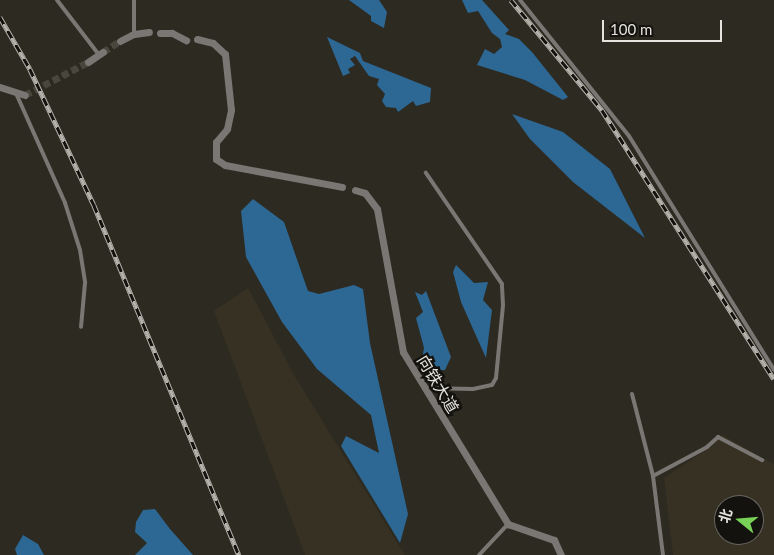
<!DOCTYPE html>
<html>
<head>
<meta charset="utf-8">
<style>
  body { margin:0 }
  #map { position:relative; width:774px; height:555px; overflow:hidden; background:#2c2a21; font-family:Lato,"Noto Sans SC",sans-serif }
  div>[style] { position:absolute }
  .built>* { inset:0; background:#363122 }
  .water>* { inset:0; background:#2d6794 }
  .minor-tunnel>* { height:7px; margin-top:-3.5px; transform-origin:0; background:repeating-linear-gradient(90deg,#48463d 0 7px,transparent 0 10.5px) }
  .service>* { height:4px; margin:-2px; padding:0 2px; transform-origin:2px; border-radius:2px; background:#7a7673 }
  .minor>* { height:7px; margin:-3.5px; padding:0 3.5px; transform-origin:3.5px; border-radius:3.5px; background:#7a7673 }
  .rail>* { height:4.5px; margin-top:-2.25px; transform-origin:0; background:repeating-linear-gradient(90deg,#14120e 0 8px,#b4b2ab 0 16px); box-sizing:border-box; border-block:1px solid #b4b2ab }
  span { translate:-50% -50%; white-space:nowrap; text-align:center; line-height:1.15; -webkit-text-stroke:5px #14120e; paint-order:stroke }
  .street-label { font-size:16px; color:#e5e3dd }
  .north { position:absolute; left:714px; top:495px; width:50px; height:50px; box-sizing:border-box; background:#14120e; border:1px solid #686661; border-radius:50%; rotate:287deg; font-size:14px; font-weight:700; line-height:20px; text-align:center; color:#e5e3dd }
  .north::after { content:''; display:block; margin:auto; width:18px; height:22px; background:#78d258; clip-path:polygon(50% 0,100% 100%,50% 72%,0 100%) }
  .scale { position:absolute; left:602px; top:20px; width:120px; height:22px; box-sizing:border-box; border:2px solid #e5e3dd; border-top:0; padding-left:6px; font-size:15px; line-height:18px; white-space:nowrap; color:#e5e3dd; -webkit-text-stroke:4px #14120e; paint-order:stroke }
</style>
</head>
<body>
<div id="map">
  <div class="built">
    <div style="clip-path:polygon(248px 288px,294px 375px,405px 555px,305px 555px,214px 311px)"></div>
    <div style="clip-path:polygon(evenodd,722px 435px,774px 464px,774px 555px,673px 555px,664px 478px,714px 445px,722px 435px,724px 505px,754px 505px,754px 535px,724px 535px,724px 505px)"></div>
  </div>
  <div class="water">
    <div style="clip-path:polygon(349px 0,379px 0,387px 12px,384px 28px,371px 21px,371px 16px)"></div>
    <div style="clip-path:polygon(462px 0,482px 0,509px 30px,505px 34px,519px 39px,532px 52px,568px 97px,563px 100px,525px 80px,477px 65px,485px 49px,494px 54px,502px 47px,500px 39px,492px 33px,478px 11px,468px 13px)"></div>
    <div style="clip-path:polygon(327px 37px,360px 53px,363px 61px,431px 88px,430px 102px,416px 106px,413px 101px,398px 112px,396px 108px,386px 107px,382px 101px,385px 94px,377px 85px,379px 79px,369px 76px,355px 56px,350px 59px,355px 65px,348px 69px,350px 73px,343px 76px)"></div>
    <div style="clip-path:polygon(512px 114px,563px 132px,610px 169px,645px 238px,573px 182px,530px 139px)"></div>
    <div style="clip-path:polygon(253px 199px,284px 222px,308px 291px,319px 294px,354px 285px,363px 289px,370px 343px,408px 514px,400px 543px,341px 446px,346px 436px,379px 453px,371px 415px,317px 369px,282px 322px,246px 257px,241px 211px)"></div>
    <div style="clip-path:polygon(456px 265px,474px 283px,488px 282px,483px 300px,492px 310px,486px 358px,461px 302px,453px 272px)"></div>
    <div style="clip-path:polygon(426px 291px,451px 357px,445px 370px,427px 371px,422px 359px,424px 348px,416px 318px,423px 312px,415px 292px,422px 295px)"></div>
    <div style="clip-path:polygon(155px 509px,170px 529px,193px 555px,135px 555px,147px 543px,135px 532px,136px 522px,143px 510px)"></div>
    <div style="clip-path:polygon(23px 535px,38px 544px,44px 555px,17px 555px,15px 549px)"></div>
  </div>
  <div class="minor-tunnel">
    <div style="left:103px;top:52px;width:20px;rotate:-33deg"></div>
    <div style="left:25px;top:95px;width:71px;rotate:-27.6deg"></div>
  </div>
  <div class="service">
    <div style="left:57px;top:0;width:69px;rotate:52.6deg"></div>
    <div style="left:520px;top:0;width:174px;rotate:51.3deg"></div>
    <div style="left:629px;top:136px;width:275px;rotate:58.2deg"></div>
    <div style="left:134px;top:34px;width:34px;rotate:-90deg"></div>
    <div style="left:15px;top:91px;width:123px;rotate:65.9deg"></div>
    <div style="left:65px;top:203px;width:49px;rotate:72.3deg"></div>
    <div style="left:80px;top:250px;width:33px;rotate:81deg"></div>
    <div style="left:85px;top:283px;width:44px;rotate:95.2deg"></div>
    <div style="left:426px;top:388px;width:47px;rotate:1.2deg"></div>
    <div style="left:473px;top:389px;width:19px;rotate:-12deg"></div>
    <div style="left:492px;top:385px;width:8px;rotate:-60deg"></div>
    <div style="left:496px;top:378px;width:73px;rotate:-84.5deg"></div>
    <div style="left:503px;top:305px;width:21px;rotate:-93deg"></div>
    <div style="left:502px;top:284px;width:135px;rotate:-124.4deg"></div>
    <div style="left:632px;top:394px;width:85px;rotate:75.6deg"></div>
    <div style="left:479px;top:555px;width:42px;rotate:-46.9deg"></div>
    <div style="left:663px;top:555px;width:80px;rotate:-97.2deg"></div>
    <div style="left:653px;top:476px;width:61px;rotate:-28.2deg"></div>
    <div style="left:707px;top:447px;width:15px;rotate:-42deg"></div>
    <div style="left:718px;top:437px;width:50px;rotate:27.6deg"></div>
  </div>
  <div class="minor">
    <div style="left:160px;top:33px;width:12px"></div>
    <div style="left:172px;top:33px;width:16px;rotate:27deg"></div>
    <div style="left:197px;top:39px;width:16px;rotate:14deg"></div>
    <div style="left:213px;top:43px;width:16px;rotate:43deg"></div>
    <div style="left:225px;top:54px;width:56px;rotate:83.9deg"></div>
    <div style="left:231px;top:110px;width:19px;rotate:102deg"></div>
    <div style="left:227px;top:129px;width:17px;rotate:130deg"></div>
    <div style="left:216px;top:142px;width:17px;rotate:90deg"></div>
    <div style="left:216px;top:159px;width:11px;rotate:34deg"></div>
    <div style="left:225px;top:165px;width:119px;rotate:10.6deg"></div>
    <div style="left:120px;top:41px;width:16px;rotate:-27deg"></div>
    <div style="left:134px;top:34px;width:15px;rotate:-8deg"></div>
    <div style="left:88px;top:62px;width:18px;rotate:-34deg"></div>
    <div style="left:0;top:87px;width:26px;rotate:18deg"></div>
    <div style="left:355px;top:190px;width:10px;rotate:17deg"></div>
    <div style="left:365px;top:193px;width:20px;rotate:53deg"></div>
    <div style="left:377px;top:209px;width:145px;rotate:79.7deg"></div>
    <div style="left:403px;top:352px;width:202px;rotate:58.6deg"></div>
    <div style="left:508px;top:524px;width:49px;rotate:19.2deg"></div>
    <div style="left:554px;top:540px;width:17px;rotate:65deg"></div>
  </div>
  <div class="rail">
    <div style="left:511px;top:0;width:143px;rotate:50.4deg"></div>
    <div style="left:602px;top:110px;width:319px;rotate:57.4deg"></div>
    <div style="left:0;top:17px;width:60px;rotate:60deg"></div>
    <div style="left:30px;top:69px;width:150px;rotate:64.8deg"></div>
    <div style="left:94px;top:205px;width:379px;rotate:67.5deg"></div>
  </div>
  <div class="street-label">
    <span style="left:438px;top:384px;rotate:59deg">向铁大道</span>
  </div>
  <div class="north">北</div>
  <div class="scale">100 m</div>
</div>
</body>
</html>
